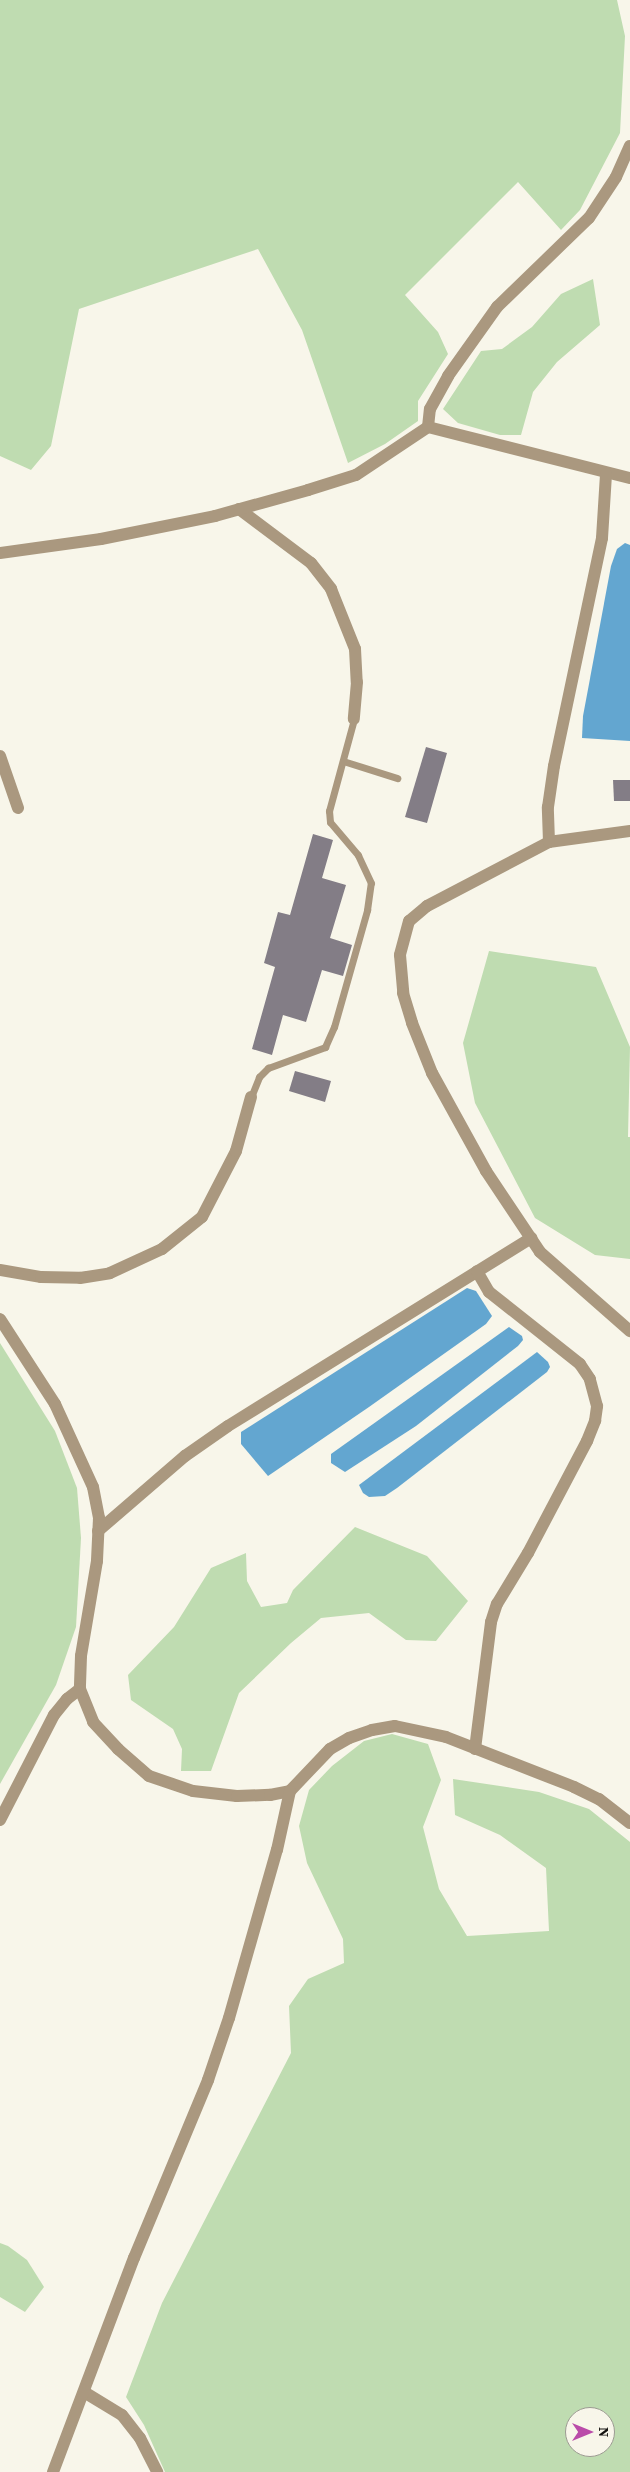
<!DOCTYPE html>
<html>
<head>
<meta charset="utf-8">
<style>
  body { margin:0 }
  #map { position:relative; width:630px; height:2472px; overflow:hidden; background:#f8f6ea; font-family:"Source Serif 4",serif }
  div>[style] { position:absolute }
  .green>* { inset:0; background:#bfdcb1 }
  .water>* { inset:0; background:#63a6d0 }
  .building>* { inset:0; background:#837d86 }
  .service>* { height:7px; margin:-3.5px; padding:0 3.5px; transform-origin:3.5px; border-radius:3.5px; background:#aa987f }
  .minor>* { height:12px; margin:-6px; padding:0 6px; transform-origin:6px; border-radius:6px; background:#aa987f }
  span { translate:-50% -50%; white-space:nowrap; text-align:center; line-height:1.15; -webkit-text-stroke:4px #f8f6ea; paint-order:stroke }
  .north { position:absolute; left:565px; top:2407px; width:50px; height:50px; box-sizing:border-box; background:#f8f6ea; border:1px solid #9c9b92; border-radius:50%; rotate:90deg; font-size:14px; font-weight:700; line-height:20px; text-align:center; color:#13120f }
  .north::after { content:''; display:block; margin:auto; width:18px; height:22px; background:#ba4ca9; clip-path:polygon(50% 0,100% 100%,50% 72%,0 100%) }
</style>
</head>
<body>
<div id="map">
  <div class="green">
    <div style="clip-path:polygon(0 0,617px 0,625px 36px,620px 133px,580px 210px,561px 230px,518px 182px,405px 295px,438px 332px,448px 354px,418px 401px,418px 421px,385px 444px,348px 463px,302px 330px,258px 249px,79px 309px,51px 446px,31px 470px,0 456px)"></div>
    <div style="clip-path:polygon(593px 279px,600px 325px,557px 362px,533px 392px,521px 435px,500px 435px,458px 423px,443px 409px,481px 351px,502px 349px,532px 327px,561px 294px)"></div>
    <div style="clip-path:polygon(489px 951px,596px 967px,630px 1047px,628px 1137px,630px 1137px,630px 1259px,595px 1255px,535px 1218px,475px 1103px,463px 1043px)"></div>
    <div style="clip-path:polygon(0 1343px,55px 1431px,77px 1488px,81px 1538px,76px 1627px,56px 1685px,0 1784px)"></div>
    <div style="clip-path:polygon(355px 1527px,427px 1556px,468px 1601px,436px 1641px,406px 1640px,369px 1613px,321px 1618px,291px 1643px,239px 1693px,211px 1771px,181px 1771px,182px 1749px,173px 1729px,131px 1700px,128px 1675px,174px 1627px,211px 1568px,246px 1553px,247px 1581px,261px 1607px,287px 1603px,293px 1590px)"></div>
    <div style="clip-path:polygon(evenodd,392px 1734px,428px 1744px,441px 1780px,423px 1827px,439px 1889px,467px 1936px,549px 1931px,546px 1868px,500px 1835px,455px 1815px,453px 1779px,539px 1792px,589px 1809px,630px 1842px,630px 2472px,165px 2472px,144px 2425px,126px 2397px,162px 2303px,291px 2053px,289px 2006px,308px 1979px,344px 1963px,343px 1939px,307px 1863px,299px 1826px,309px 1790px,332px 1766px,364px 1741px,392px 1734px,575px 2417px,605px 2417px,605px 2447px,575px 2447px,575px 2417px)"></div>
    <div style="clip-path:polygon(0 2243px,8px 2246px,27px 2260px,44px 2287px,25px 2312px,0 2297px)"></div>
  </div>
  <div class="water">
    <div style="clip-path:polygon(625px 543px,630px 545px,630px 741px,582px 738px,583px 716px,611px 566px,617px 549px)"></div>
    <div style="clip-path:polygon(467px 1288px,476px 1291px,492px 1316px,486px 1324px,369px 1407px,268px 1476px,241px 1444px,241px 1432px)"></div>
    <div style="clip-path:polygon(509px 1327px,522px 1336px,523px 1340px,518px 1346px,416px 1426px,345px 1472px,331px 1463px,331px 1454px)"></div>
    <div style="clip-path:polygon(537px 1352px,548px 1362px,550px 1367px,547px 1372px,397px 1488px,385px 1496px,369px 1497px,363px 1493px,359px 1485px)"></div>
  </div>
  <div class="building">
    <div style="clip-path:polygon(426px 747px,447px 753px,427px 823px,405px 817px)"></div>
    <div style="clip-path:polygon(613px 780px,630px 780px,630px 801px,614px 801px)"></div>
    <div style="clip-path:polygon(313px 834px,333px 840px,322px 878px,346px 885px,330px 938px,352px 945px,343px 976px,322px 970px,306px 1022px,283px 1015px,272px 1055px,252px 1049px,275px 967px,264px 963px,278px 912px,290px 915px)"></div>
    <div style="clip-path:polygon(295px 1071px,331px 1081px,325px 1102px,289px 1091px)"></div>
  </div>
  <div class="service">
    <div style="left:343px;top:761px;width:57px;rotate:17.5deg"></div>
    <div style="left:251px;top:1097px;width:22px;rotate:-68deg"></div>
    <div style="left:259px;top:1077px;width:13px;rotate:-45deg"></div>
    <div style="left:268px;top:1068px;width:61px;rotate:-20.2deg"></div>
    <div style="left:325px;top:1047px;width:22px;rotate:-66deg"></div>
    <div style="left:334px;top:1027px;width:122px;rotate:-74.2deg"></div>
    <div style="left:367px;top:910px;width:27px;rotate:-82deg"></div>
    <div style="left:371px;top:883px;width:31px;rotate:-115deg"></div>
    <div style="left:358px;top:855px;width:43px;rotate:-130.3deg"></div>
    <div style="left:330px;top:822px;width:11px;rotate:-95deg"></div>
    <div style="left:329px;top:811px;width:95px;rotate:-74.8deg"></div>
  </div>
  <div class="minor">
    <div style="left:428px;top:427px;width:18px;rotate:-84deg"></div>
    <div style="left:430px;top:409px;width:38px;rotate:-61deg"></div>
    <div style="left:448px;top:376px;width:85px;rotate:-54.6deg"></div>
    <div style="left:497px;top:307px;width:128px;rotate:-44.1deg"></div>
    <div style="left:589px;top:218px;width:49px;rotate:-56.6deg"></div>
    <div style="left:616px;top:177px;width:34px;rotate:-66deg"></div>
    <div style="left:239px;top:509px;width:90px;rotate:36.9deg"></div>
    <div style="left:311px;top:563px;width:33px;rotate:52deg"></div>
    <div style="left:331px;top:589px;width:65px;rotate:68.2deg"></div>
    <div style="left:355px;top:649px;width:33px;rotate:87deg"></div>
    <div style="left:357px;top:682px;width:37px;rotate:95deg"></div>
    <div style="left:0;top:553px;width:102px;rotate:-7.9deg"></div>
    <div style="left:101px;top:539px;width:116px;rotate:-11.4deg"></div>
    <div style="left:215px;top:516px;width:97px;rotate:-15.6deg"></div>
    <div style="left:308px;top:490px;width:50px;rotate:-17.4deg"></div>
    <div style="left:356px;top:475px;width:87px;rotate:-33.7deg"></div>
    <div style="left:428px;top:427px;width:208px;rotate:14.2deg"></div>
    <div style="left:0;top:756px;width:55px;rotate:70.9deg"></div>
    <div style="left:630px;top:831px;width:82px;rotate:172.3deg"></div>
    <div style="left:549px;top:842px;width:138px;rotate:152.3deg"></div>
    <div style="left:427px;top:906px;width:23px;rotate:140deg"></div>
    <div style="left:409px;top:921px;width:35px;rotate:105deg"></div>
    <div style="left:400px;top:955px;width:38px;rotate:85deg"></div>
    <div style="left:403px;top:993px;width:31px;rotate:73deg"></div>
    <div style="left:412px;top:1023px;width:54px;rotate:68.2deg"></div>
    <div style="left:432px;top:1073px;width:112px;rotate:61.1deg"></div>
    <div style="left:486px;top:1171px;width:97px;rotate:56.3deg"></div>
    <div style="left:540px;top:1252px;width:120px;rotate:41.3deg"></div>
    <div style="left:549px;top:842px;width:35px;rotate:-92deg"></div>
    <div style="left:548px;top:807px;width:41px;rotate:-81.7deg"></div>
    <div style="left:554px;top:766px;width:233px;rotate:-78.1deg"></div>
    <div style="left:602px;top:538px;width:64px;rotate:-86.4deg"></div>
    <div style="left:0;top:1270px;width:42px;rotate:9.7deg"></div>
    <div style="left:41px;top:1277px;width:39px;rotate:1deg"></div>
    <div style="left:80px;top:1278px;width:30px;rotate:-9deg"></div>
    <div style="left:110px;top:1273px;width:57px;rotate:-24.8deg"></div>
    <div style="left:162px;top:1249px;width:51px;rotate:-38.7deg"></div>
    <div style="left:202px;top:1217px;width:74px;rotate:-62.7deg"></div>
    <div style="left:236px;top:1151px;width:56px;rotate:-74.5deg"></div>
    <div style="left:0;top:1319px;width:101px;rotate:57.1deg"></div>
    <div style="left:55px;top:1404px;width:91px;rotate:65.4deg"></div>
    <div style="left:93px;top:1487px;width:32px;rotate:79deg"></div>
    <div style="left:99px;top:1518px;width:43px;rotate:92.7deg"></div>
    <div style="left:97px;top:1561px;width:96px;rotate:99.6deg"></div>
    <div style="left:81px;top:1656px;width:33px;rotate:92deg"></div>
    <div style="left:80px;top:1689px;width:35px;rotate:68deg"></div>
    <div style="left:93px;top:1722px;width:37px;rotate:47deg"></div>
    <div style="left:118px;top:1749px;width:41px;rotate:41.1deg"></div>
    <div style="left:149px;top:1776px;width:46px;rotate:18.8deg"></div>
    <div style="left:193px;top:1791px;width:44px;rotate:6.5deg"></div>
    <div style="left:237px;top:1796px;width:33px;rotate:-2deg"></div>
    <div style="left:270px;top:1795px;width:20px;rotate:-11deg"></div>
    <div style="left:290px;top:1791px;width:58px;rotate:-46.4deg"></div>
    <div style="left:330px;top:1749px;width:22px;rotate:-30deg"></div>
    <div style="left:349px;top:1738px;width:24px;rotate:-19deg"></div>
    <div style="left:372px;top:1730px;width:23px;rotate:-10deg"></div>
    <div style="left:395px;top:1726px;width:52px;rotate:12.2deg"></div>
    <div style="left:446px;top:1737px;width:137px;rotate:21.3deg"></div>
    <div style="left:574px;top:1787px;width:28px;rotate:26deg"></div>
    <div style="left:599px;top:1799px;width:39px;rotate:38deg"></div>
    <div style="left:98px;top:1531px;width:115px;rotate:-40.8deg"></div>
    <div style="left:185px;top:1456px;width:52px;rotate:-34.9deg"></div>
    <div style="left:228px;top:1426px;width:357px;rotate:-31.8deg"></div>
    <div style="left:475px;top:1749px;width:128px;rotate:-82.8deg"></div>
    <div style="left:491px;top:1622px;width:19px;rotate:-72deg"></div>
    <div style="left:497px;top:1604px;width:60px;rotate:-58.7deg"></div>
    <div style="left:528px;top:1553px;width:127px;rotate:-62.2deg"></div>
    <div style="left:587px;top:1441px;width:22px;rotate:-68deg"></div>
    <div style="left:595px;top:1421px;width:15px;rotate:-82deg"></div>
    <div style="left:597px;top:1406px;width:28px;rotate:-105deg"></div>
    <div style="left:590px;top:1379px;width:18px;rotate:-124deg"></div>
    <div style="left:580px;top:1364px;width:116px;rotate:-141.6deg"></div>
    <div style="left:489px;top:1292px;width:24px;rotate:-120deg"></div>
    <div style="left:0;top:1820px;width:118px;rotate:-62.8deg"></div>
    <div style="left:54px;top:1715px;width:21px;rotate:-51deg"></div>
    <div style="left:67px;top:1699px;width:16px;rotate:-38deg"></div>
    <div style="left:84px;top:2392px;width:44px;rotate:31.2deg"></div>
    <div style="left:122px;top:2415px;width:29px;rotate:52deg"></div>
    <div style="left:140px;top:2438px;width:38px;rotate:63deg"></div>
    <div style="left:53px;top:2472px;width:229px;rotate:-69.3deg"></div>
    <div style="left:134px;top:2258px;width:193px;rotate:-67.4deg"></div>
    <div style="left:208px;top:2080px;width:65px;rotate:-71.3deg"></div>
    <div style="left:229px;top:2018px;width:175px;rotate:-74.1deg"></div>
    <div style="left:277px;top:1850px;width:60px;rotate:-77.6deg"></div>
  </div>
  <div class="north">N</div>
</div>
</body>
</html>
